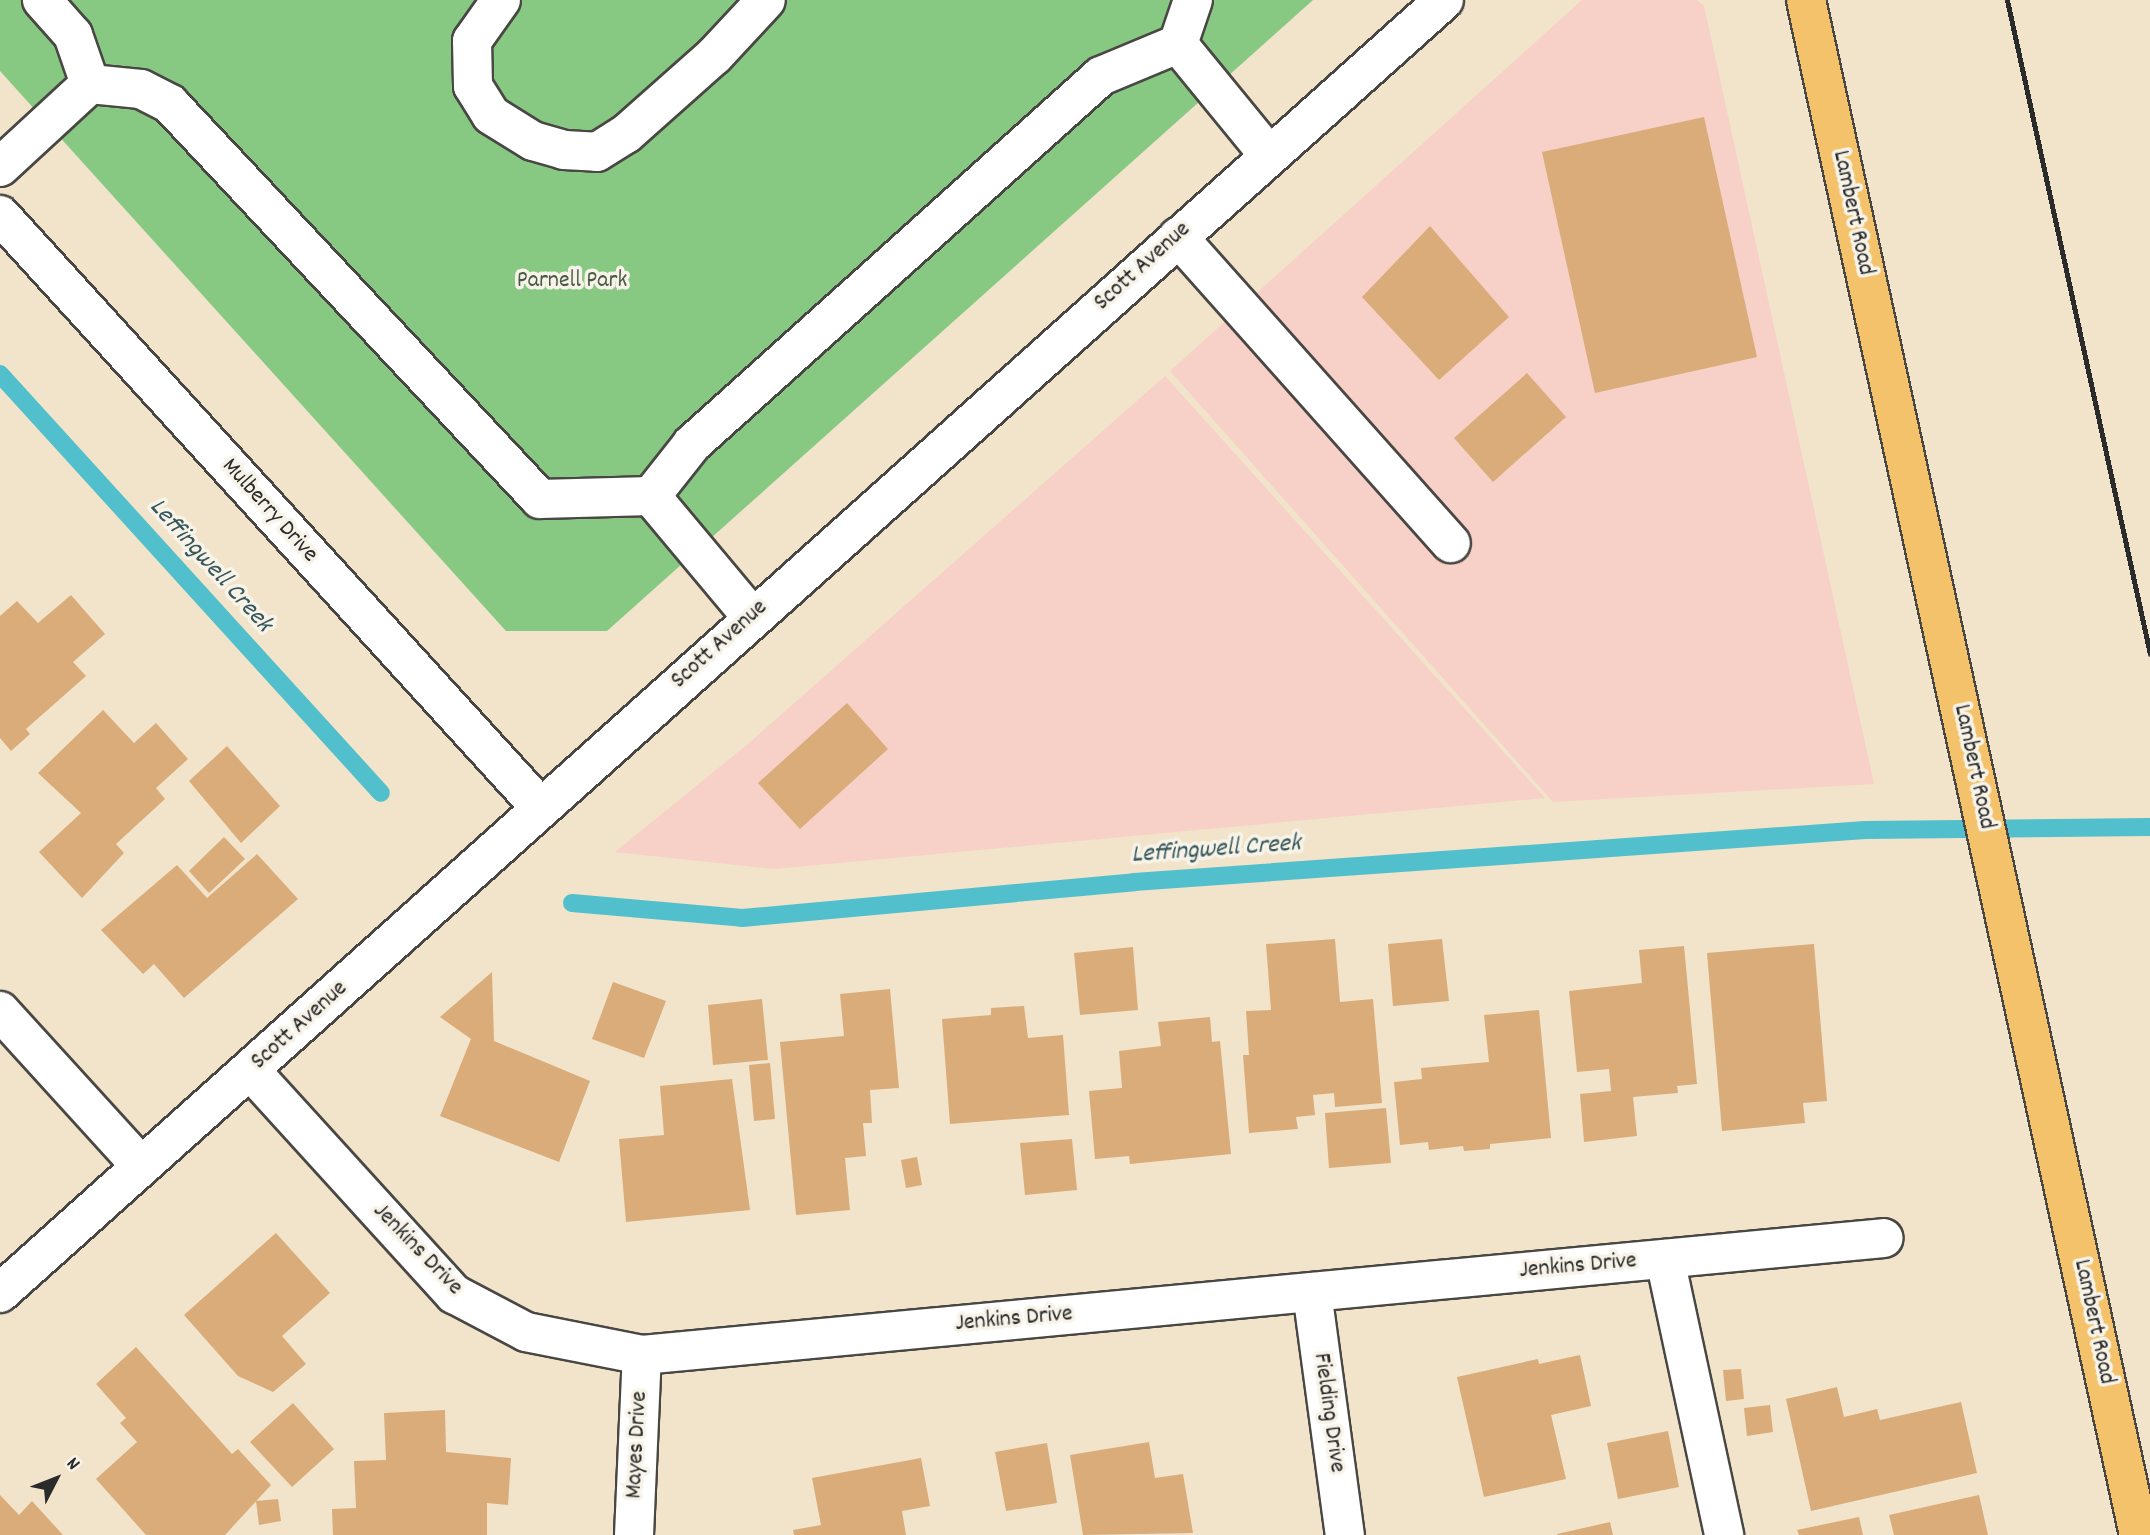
<!DOCTYPE html>
<html>
<head>
<meta charset="utf-8">
<style>
  body { margin:0 }
  #map { position:relative; width:2150px; height:1535px; overflow:hidden; background:#f1e4ca; font-family:Dekko,sans-serif }
  div>[style] { position:absolute }
  .built>* { inset:0; background:#f7d1c7 }
  .green>* { inset:0; background:#87c982 }
  .stream>* { height:18px; margin:-9px; padding:0 9px; transform-origin:9px; border-radius:9px; background:#52bfcc }
  .building>* { inset:0; background:#d9ac7a }
  .roads { filter:drop-shadow(2px 0 #494743) drop-shadow(-2px 0 #494743) drop-shadow(0 2px #494743) drop-shadow(0 -2px #494743) }
  .minor>* { height:38px; margin:-19px; padding:0 19px; transform-origin:19px; border-radius:19px; background:#fff }
  .major>* { height:38px; margin:-19px; padding:0 19px; transform-origin:19px; border-radius:19px; background:#f3c26a }
  .rail>* { height:5px; margin:-2.5px; padding:0 2.5px; transform-origin:2.5px; border-radius:2.5px; background:#2b2b2b }
  span { translate:-50% -50%; white-space:nowrap; text-align:center; line-height:1.15; -webkit-text-stroke:7px #f7f3e8; paint-order:stroke }
  .street-label { font-size:24px; color:#2b2b2b }
  .park-label { font-size:24px; color:#475a45 }
  .water-label { font-size:26px; color:#37575b; font-style:italic }
  .north { position:absolute; left:21px; top:1444px; width:70px; height:70px; -webkit-text-stroke:5px #f7f3e8; paint-order:stroke; rotate:48deg; font-size:19px; font-weight:700; line-height:28px; text-align:center; color:#2b2b2b }
  .north::after { content:''; display:block; margin:auto; width:24px; height:32px; background:#2b2b2b; clip-path:polygon(50% 0,100% 100%,50% 72%,0 100%) }
</style>
</head>
<body>
<div id="map">
  <div class="built">
    <div style="clip-path:polygon(1582px 0,1697px 0,1704px 6px,1874px 784px,1553px 802px,1170px 371px)"></div>
    <div style="clip-path:polygon(1165px 376px,1545px 798px,774px 869px,615px 852px,749px 743px)"></div>
  </div>
  <div class="green">
    <div style="clip-path:polygon(0 0,1313px 0,607px 631px,506px 631px,0 71px)"></div>
  </div>
  <div class="stream">
    <div style="left:0;top:374px;width:566px;rotate:47.72deg"></div>
    <div style="left:572px;top:903px;width:171px;rotate:5deg"></div>
    <div style="left:742px;top:918px;width:394px;rotate:-5.2deg"></div>
    <div style="left:1134px;top:882px;width:733px;rotate:-4.07deg"></div>
    <div style="left:1865px;top:830px;width:285px;rotate:-0.6deg"></div>
  </div>
  <div class="building">
    <div style="clip-path:polygon(1704px 117px,1757px 357px,1595px 393px,1542px 152px)"></div>
    <div style="clip-path:polygon(1430px 226px,1509px 317px,1439px 380px,1362px 297px)"></div>
    <div style="clip-path:polygon(1527px 373px,1566px 417px,1493px 482px,1454px 438px)"></div>
    <div style="clip-path:polygon(71px 595px,105px 634px,73px 662px,86px 676px,26px 729px,30px 734px,11px 751px,0 738px,0 616px,17px 601px,38px 623px)"></div>
    <div style="clip-path:polygon(847px 703px,888px 749px,800px 829px,758px 783px)"></div>
    <div style="clip-path:polygon(103px 710px,134px 743px,156px 723px,188px 759px,156px 788px,165px 799px,116px 844px,124px 853px,82px 898px,39px 852px,81px 813px,38px 773px)"></div>
    <div style="clip-path:polygon(227px 746px,280px 806px,241px 843px,189px 781px)"></div>
    <div style="clip-path:polygon(224px 837px,245px 859px,209px 893px,189px 871px)"></div>
    <div style="clip-path:polygon(257px 854px,298px 899px,184px 998px,154px 964px,143px 974px,101px 930px,177px 865px,207px 898px)"></div>
    <div style="clip-path:polygon(1335px 939px,1340px 1002px,1373px 999px,1382px 1103px,1335px 1107px,1334px 1093px,1313px 1095px,1315px 1115px,1296px 1117px,1298px 1129px,1249px 1133px,1243px 1055px,1249px 1055px,1246px 1011px,1271px 1010px,1266px 944px)"></div>
    <div style="clip-path:polygon(1442px 939px,1449px 1001px,1393px 1006px,1388px 944px)"></div>
    <div style="clip-path:polygon(1814px 944px,1827px 1101px,1803px 1103px,1805px 1123px,1722px 1131px,1707px 953px)"></div>
    <div style="clip-path:polygon(1684px 946px,1697px 1084px,1677px 1086px,1678px 1093px,1633px 1097px,1637px 1136px,1584px 1142px,1580px 1094px,1611px 1091px,1609px 1069px,1577px 1072px,1569px 991px,1642px 983px,1639px 950px)"></div>
    <div style="clip-path:polygon(1133px 947px,1138px 1010px,1080px 1015px,1074px 953px)"></div>
    <div style="clip-path:polygon(492px 972px,494px 1041px,590px 1081px,559px 1162px,440px 1116px,471px 1039px,440px 1017px)"></div>
    <div style="clip-path:polygon(613px 982px,666px 1001px,644px 1058px,592px 1039px)"></div>
    <div style="clip-path:polygon(890px 989px,899px 1088px,870px 1090px,872px 1123px,863px 1123px,866px 1156px,845px 1158px,850px 1210px,796px 1215px,780px 1042px,844px 1036px,840px 994px)"></div>
    <div style="clip-path:polygon(762px 999px,768px 1060px,713px 1065px,708px 1005px)"></div>
    <div style="clip-path:polygon(1024px 1006px,1028px 1038px,1063px 1035px,1069px 1115px,950px 1124px,942px 1019px,991px 1015px,991px 1008px)"></div>
    <div style="clip-path:polygon(1539px 1010px,1551px 1138px,1490px 1144px,1490px 1149px,1464px 1151px,1463px 1146px,1429px 1150px,1428px 1142px,1400px 1145px,1394px 1082px,1422px 1079px,1421px 1068px,1489px 1062px,1484px 1015px)"></div>
    <div style="clip-path:polygon(1210px 1017px,1212px 1042px,1220px 1041px,1231px 1154px,1130px 1164px,1129px 1156px,1095px 1159px,1089px 1091px,1122px 1088px,1119px 1051px,1161px 1046px,1158px 1022px)"></div>
    <div style="clip-path:polygon(770px 1063px,775px 1119px,754px 1121px,749px 1065px)"></div>
    <div style="clip-path:polygon(732px 1079px,750px 1210px,626px 1222px,619px 1139px,664px 1135px,660px 1086px)"></div>
    <div style="clip-path:polygon(1386px 1108px,1391px 1163px,1329px 1168px,1325px 1113px)"></div>
    <div style="clip-path:polygon(1072px 1139px,1077px 1190px,1025px 1195px,1020px 1143px)"></div>
    <div style="clip-path:polygon(917px 1157px,922px 1185px,906px 1188px,901px 1160px)"></div>
    <div style="clip-path:polygon(276px 1233px,330px 1293px,282px 1336px,306px 1364px,273px 1392px,238px 1376px,184px 1315px)"></div>
    <div style="clip-path:polygon(136px 1347px,232px 1454px,238px 1449px,271px 1485px,225px 1535px,146px 1535px,96px 1479px,137px 1442px,120px 1423px,126px 1418px,96px 1384px)"></div>
    <div style="clip-path:polygon(1580px 1355px,1591px 1406px,1551px 1415px,1566px 1479px,1484px 1497px,1457px 1377px,1538px 1359px,1539px 1364px)"></div>
    <div style="clip-path:polygon(1741px 1369px,1744px 1399px,1726px 1401px,1723px 1370px)"></div>
    <div style="clip-path:polygon(1837px 1387px,1844px 1417px,1877px 1409px,1880px 1420px,1961px 1402px,1977px 1473px,1811px 1511px,1786px 1399px)"></div>
    <div style="clip-path:polygon(293px 1403px,334px 1449px,292px 1487px,250px 1442px)"></div>
    <div style="clip-path:polygon(1770px 1405px,1773px 1432px,1747px 1436px,1744px 1408px)"></div>
    <div style="clip-path:polygon(445px 1410px,446px 1452px,511px 1458px,508px 1505px,487px 1503px,487px 1535px,333px 1535px,332px 1509px,356px 1508px,354px 1461px,386px 1460px,384px 1413px)"></div>
    <div style="clip-path:polygon(1668px 1431px,1679px 1487px,1618px 1499px,1607px 1443px)"></div>
    <div style="clip-path:polygon(1149px 1442px,1155px 1478px,1183px 1474px,1193px 1533px,1083px 1535px,1070px 1455px)"></div>
    <div style="clip-path:polygon(1047px 1443px,1057px 1503px,1006px 1511px,995px 1452px)"></div>
    <div style="clip-path:polygon(921px 1458px,930px 1506px,902px 1511px,906px 1535px,794px 1535px,793px 1530px,821px 1525px,812px 1478px)"></div>
    <div style="clip-path:polygon(0 1495px,19px 1515px,32px 1501px,63px 1535px,0 1535px)"></div>
    <div style="clip-path:polygon(1979px 1495px,1988px 1535px,1894px 1535px,1889px 1515px)"></div>
    <div style="clip-path:polygon(278px 1499px,281px 1521px,259px 1525px,256px 1501px)"></div>
    <div style="clip-path:polygon(1859px 1517px,1863px 1535px,1799px 1535px,1797px 1530px)"></div>
    <div style="clip-path:polygon(1610px 1522px,1613px 1535px,1558px 1535px,1557px 1534px)"></div>
  </div>
  <div class="roads">
    <div class="minor">
      <div style="left:501px;top:0;width:50px;rotate:125.3deg"></div>
      <div style="left:472px;top:41px;width:45px;rotate:88.7deg"></div>
      <div style="left:473px;top:86px;width:34px;rotate:58deg"></div>
      <div style="left:491px;top:115px;width:49px;rotate:31.8deg"></div>
      <div style="left:533px;top:141px;width:32px;rotate:16deg"></div>
      <div style="left:564px;top:150px;width:33px;rotate:3deg"></div>
      <div style="left:597px;top:152px;width:34px;rotate:-32deg"></div>
      <div style="left:626px;top:134px;width:118px;rotate:-41.6deg"></div>
      <div style="left:714px;top:56px;width:76px;rotate:-47.1deg"></div>
      <div style="left:1193px;top:0;width:46px;rotate:108.8deg"></div>
      <div style="left:1178px;top:44px;width:144px;rotate:50.7deg"></div>
      <div style="left:90px;top:84px;width:51px;rotate:5.6deg"></div>
      <div style="left:141px;top:89px;width:33px;rotate:27deg"></div>
      <div style="left:170px;top:104px;width:541px;rotate:46.87deg"></div>
      <div style="left:540px;top:499px;width:111px;rotate:-1.5deg"></div>
      <div style="left:0;top:167px;width:122px;rotate:-42.7deg"></div>
      <div style="left:90px;top:84px;width:52px;rotate:-109.1deg"></div>
      <div style="left:73px;top:35px;width:47px;rotate:-131.5deg"></div>
      <div style="left:0;top:215px;width:800px;rotate:47.63deg"></div>
      <div style="left:1178px;top:237px;width:410px;rotate:48.3deg"></div>
      <div style="left:752px;top:617px;width:158px;rotate:-129.9deg"></div>
      <div style="left:651px;top:496px;width:66px;rotate:-51.7deg"></div>
      <div style="left:692px;top:444px;width:550px;rotate:-41.98deg"></div>
      <div style="left:1101px;top:76px;width:83px;rotate:-22.6deg"></div>
      <div style="left:0;top:1011px;width:210px;rotate:47.7deg"></div>
      <div style="left:251px;top:1071px;width:302px;rotate:47.7deg"></div>
      <div style="left:454px;top:1294px;width:81px;rotate:27.8deg"></div>
      <div style="left:526px;top:1332px;width:118px;rotate:11.2deg"></div>
      <div style="left:642px;top:1355px;width:1247px;rotate:-5.38deg"></div>
      <div style="left:1665px;top:1259px;width:282px;rotate:77.9deg"></div>
      <div style="left:1312px;top:1292px;width:245px;rotate:82.3deg"></div>
      <div style="left:0;top:1293px;width:1938px;rotate:-41.84deg"></div>
      <div style="left:634px;top:1535px;width:180px;rotate:-87.5deg"></div>
    </div>
    <div class="major">
      <div style="left:1806px;top:0;width:1571px;rotate:77.76deg"></div>
    </div>
  </div>
  <div class="rail">
    <div style="left:2007px;top:0;width:669px;rotate:77.67deg"></div>
  </div>
  <div class="street-label">
    <span style="left:1852px;top:213px;rotate:78deg">Lambert Road</span>
    <span style="left:1143px;top:267px;rotate:-42deg">Scott Avenue</span>
    <span style="left:269px;top:511px;rotate:48deg">Mulberry Drive</span>
    <span style="left:720px;top:645px;rotate:-42deg">Scott Avenue</span>
    <span style="left:1973px;top:767px;rotate:78deg">Lambert Road</span>
    <span style="left:300px;top:1026px;rotate:-42deg">Scott Avenue</span>
    <span style="left:417px;top:1250px;rotate:46deg">Jenkins Drive</span>
    <span style="left:1578px;top:1267px;rotate:-5deg">Jenkins Drive</span>
    <span style="left:1014px;top:1320px;rotate:-5deg">Jenkins Drive</span>
    <span style="left:2093px;top:1322px;rotate:78deg">Lambert Road</span>
    <span style="left:1328px;top:1413px;rotate:82deg">Fielding Drive</span>
    <span style="left:638px;top:1445px;rotate:-87deg">Mayes Drive</span>
  </div>
  <div class="park-label">
    <span style="left:572px;top:282px">Parnell Park</span>
  </div>
  <div class="water-label">
    <span style="left:210px;top:566px;rotate:48deg">Leffingwell Creek</span>
    <span style="left:1216px;top:850px;rotate:-4deg">Leffingwell Creek</span>
  </div>
  <div class="north">N</div>
</div>
</body>
</html>
